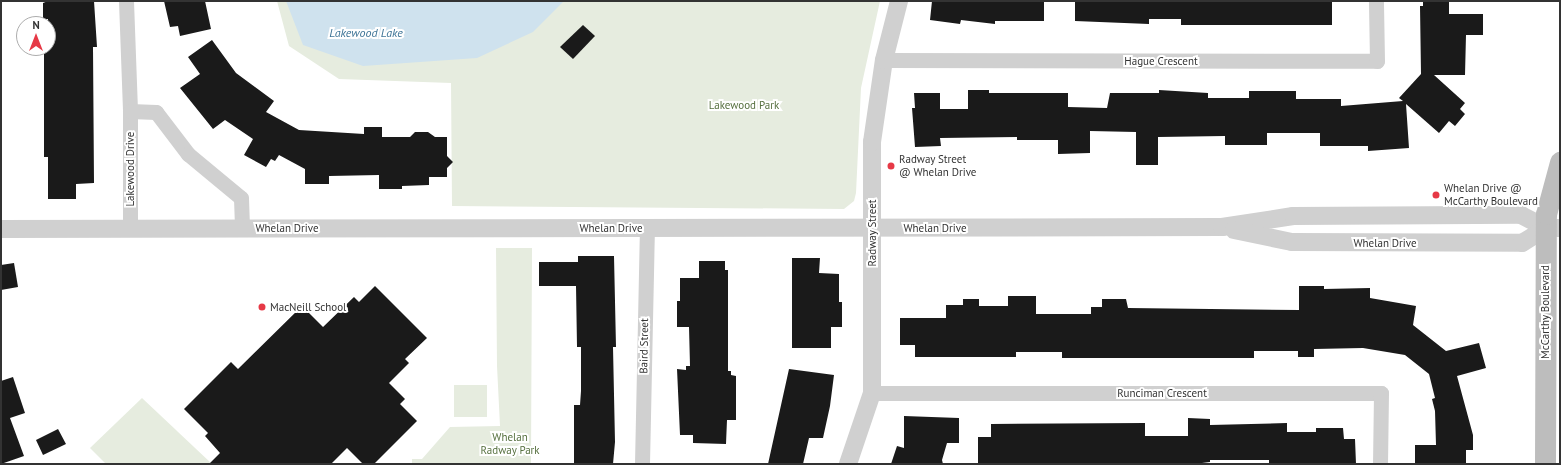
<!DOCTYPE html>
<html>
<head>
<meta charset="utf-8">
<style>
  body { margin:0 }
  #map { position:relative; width:1561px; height:465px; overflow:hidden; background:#fff; font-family:"PT Sans",sans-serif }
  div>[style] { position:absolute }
  .green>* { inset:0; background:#e6ecdf }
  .water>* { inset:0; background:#cfe2ee }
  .building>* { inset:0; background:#1a1a1a }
  .minor>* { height:15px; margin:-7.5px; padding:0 7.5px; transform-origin:7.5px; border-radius:7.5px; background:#d0d0d0 }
  .tertiary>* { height:18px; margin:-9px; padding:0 9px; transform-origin:9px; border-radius:9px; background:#d0d0d0 }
  .secondary>* { height:21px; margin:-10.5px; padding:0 10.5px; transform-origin:10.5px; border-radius:10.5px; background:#bdbdbd }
  .dots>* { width:11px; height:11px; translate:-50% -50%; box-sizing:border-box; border:2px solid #fff; border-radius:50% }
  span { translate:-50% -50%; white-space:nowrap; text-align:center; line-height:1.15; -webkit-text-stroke:4px #fff; paint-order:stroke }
  .street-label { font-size:11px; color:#333 }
  .park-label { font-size:11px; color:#56703f }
  .poi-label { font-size:11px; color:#333 }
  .left { translate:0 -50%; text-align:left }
  .water-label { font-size:12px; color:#3f7597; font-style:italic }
  .frame { position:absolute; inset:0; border:2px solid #333; pointer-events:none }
  .north { position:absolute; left:16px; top:16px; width:40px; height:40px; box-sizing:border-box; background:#fff; border:1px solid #adadad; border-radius:50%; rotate:0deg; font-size:11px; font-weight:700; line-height:16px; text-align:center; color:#333 }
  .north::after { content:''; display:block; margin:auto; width:14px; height:18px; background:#e63946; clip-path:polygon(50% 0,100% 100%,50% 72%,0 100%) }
</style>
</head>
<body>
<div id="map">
  <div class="green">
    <div style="clip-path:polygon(277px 1px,880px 1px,861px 88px,856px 193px,854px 201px,844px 209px,452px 206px,451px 83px,339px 79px,289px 46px)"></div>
    <div style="clip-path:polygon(496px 248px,532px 248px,531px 464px,412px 464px,412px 459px,422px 459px,450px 427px,500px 426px,497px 366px)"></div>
    <div style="clip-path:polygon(454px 385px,487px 385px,487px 417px,454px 417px)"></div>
    <div style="clip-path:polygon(142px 398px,211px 463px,106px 464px,90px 448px)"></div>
  </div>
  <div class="water">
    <div style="clip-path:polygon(286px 1px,564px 1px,533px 32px,477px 58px,363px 66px,303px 45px)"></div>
  </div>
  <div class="building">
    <div style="clip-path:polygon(48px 1px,94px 1px,97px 47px,93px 47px,94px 183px,76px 184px,76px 199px,48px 199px,48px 157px,44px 157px,44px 48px,48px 48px,48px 19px,43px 19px,43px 3px)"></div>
    <div style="clip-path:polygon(164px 1px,205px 1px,211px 29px,180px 36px,178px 26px,170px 27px)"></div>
    <div style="clip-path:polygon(932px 1px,1044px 1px,1044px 21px,995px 21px,995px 24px,961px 20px,960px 24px,930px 20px)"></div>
    <div style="clip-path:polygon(1075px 1px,1332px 1px,1332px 25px,1181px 25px,1181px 19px,1149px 19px,1149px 24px,1075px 21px)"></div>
    <div style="clip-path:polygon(1423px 1px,1449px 1px,1449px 14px,1483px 14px,1483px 35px,1466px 35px,1465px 75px,1434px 75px,1465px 103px,1460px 109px,1465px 114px,1455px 126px,1449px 121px,1439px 133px,1406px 104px,1409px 148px,1368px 151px,1368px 146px,1320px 146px,1320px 133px,1267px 133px,1267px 145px,1225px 145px,1225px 136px,1158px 137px,1158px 165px,1136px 165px,1136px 132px,1090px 131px,1090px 153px,1058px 154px,1058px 140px,1017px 140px,1017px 137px,940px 138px,941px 146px,915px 147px,912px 108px,915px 108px,914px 93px,940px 93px,940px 109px,968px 109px,968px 90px,989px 90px,989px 93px,1068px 93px,1068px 107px,1107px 108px,1110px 93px,1159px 93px,1159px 90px,1208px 93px,1208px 98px,1249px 98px,1249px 91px,1296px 91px,1296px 99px,1341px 99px,1341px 106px,1403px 101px,1399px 98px,1421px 74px,1420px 6px,1423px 6px)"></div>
    <div style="clip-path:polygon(583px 25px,595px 36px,573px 59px,560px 47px)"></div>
    <div style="clip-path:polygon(212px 40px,236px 73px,274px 101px,266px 112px,299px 130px,364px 134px,364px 127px,382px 127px,382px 137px,410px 137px,415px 132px,428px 132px,435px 137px,447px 137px,447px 156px,453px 162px,447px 168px,447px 177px,429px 177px,429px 185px,402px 186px,402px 189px,379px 189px,379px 175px,329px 176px,329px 184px,305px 184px,305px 169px,279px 155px,275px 161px,271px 159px,266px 167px,244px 155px,253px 139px,225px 120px,213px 129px,180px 88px,200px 74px,188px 57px)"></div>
    <div style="clip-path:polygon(578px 256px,614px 256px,616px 347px,613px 347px,615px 442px,613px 464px,574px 464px,574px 405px,580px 405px,581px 391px,581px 347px,577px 347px,576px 286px,539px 286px,539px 262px,578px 262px)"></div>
    <div style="clip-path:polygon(792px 258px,820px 258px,819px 273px,839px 274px,839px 302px,842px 302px,842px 327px,831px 327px,831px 348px,792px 348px)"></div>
    <div style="clip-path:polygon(699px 261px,725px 261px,725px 270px,728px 270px,728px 371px,731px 371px,731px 375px,736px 376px,736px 420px,727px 420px,726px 444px,693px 443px,693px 435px,680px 435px,677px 369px,686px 370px,686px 366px,690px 366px,689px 327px,677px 327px,677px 301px,680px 301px,680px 278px,699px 278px)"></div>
    <div style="clip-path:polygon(14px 263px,18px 287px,1px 290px,1px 265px)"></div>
    <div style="clip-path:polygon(375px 286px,427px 338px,405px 359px,409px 363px,389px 383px,405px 399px,400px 404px,417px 421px,374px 464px,363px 464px,347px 448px,331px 464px,209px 464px,220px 453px,205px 436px,208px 433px,184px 409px,231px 362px,238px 369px,302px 306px,323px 327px,354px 297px,359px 302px)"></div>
    <div style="clip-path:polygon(1299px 286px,1324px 286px,1324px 289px,1370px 288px,1370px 298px,1416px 306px,1413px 325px,1446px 351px,1479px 343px,1486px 368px,1457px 376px,1473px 435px,1473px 450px,1466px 450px,1466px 464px,1415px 464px,1415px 445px,1436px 445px,1435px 411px,1432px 399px,1435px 398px,1429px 374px,1405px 355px,1363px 348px,1314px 349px,1314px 357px,1298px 357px,1298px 351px,1254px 351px,1254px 358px,1062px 358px,1062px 352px,1016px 352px,1016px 357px,915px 357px,915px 345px,900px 345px,900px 318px,946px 318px,946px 305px,963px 305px,963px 299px,979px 299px,979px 306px,1008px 306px,1008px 296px,1036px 296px,1036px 314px,1091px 314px,1091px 307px,1102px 307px,1102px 299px,1126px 299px,1128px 308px,1299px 310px)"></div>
    <div style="clip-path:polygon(789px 369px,834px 375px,830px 406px,823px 438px,809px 438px,803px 464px,768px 464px)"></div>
    <div style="clip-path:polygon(13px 377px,25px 413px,10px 418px,24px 456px,1px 464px,1px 381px)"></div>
    <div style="clip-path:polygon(904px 416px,959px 418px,959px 443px,947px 443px,942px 460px,943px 464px,891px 464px,897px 446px,904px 448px)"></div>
    <div style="clip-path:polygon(1188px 418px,1210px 419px,1210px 425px,1287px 423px,1287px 432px,1316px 432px,1316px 428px,1343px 428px,1344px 439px,1355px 439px,1356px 464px,1269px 464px,1269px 460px,1210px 460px,1210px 462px,1194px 464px,978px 464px,978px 437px,991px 437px,991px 424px,1145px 423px,1145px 436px,1188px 436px)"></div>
    <div style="clip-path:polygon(58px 429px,66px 444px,43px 455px,36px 440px)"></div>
  </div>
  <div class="minor">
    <div style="left:126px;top:1px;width:110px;rotate:87.9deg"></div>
    <div style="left:130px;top:111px;width:117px;rotate:90deg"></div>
    <div style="left:884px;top:60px;width:493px;rotate:0.1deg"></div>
    <div style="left:1377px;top:61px;width:60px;rotate:-91deg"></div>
    <div style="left:130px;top:111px;width:26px;rotate:2deg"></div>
    <div style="left:156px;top:112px;width:53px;rotate:52.7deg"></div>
    <div style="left:188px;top:154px;width:69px;rotate:39.7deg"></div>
    <div style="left:241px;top:198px;width:30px;rotate:88deg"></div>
    <div style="left:872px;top:393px;width:509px"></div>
    <div style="left:1381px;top:393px;width:71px;rotate:90.8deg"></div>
    <div style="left:642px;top:464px;width:235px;rotate:-88.8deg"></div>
  </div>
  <div class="tertiary">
    <div style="left:1px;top:229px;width:1221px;rotate:-0.09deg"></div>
    <div style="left:1222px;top:227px;width:72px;rotate:-8.8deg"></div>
    <div style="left:1293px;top:216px;width:228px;rotate:-0.3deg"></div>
    <div style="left:1521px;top:215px;width:28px;rotate:27deg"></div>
    <div style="left:1546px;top:228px;width:14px"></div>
    <div style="left:1234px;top:230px;width:59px;rotate:11.7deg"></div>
    <div style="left:1292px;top:242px;width:230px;rotate:0.2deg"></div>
    <div style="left:1522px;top:243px;width:28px;rotate:-32deg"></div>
    <div style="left:848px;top:464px;width:75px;rotate:-71.3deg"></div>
    <div style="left:872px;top:393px;width:251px;rotate:-90deg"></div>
    <div style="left:872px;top:142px;width:83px;rotate:-81.7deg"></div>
    <div style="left:884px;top:60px;width:61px;rotate:-75.7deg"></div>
  </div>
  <div class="secondary">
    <div style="left:1545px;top:464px;width:250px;rotate:-89.8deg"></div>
    <div style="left:1546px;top:214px;width:54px;rotate:-74.9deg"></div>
  </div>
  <div class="dots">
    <div style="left:891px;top:166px;background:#e63946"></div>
    <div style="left:1436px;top:195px;background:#e63946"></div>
    <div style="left:262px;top:307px;background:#e63946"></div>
  </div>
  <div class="street-label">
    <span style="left:1161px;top:61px">Hague Crescent</span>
    <span style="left:130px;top:169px;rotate:-90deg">Lakewood Drive</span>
    <span style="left:287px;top:228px">Whelan Drive</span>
    <span style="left:611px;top:228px">Whelan Drive</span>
    <span style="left:935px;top:228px">Whelan Drive</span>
    <span style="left:872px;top:233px;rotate:-90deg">Radway Street</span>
    <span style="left:1385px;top:243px">Whelan Drive</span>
    <span style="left:1545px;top:312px;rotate:-90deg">McCarthy Boulevard</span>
    <span style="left:644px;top:346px;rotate:-89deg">Baird Street</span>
    <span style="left:1162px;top:393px">Runciman Crescent</span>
  </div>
  <div class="park-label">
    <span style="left:744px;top:105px">Lakewood Park</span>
    <span style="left:510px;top:444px">Whelan<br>Radway Park</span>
  </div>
  <div class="poi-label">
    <span class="left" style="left:899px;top:166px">Radway Street<br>@ Whelan Drive</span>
    <span class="left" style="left:1444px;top:195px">Whelan Drive @<br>McCarthy Boulevard</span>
    <span class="left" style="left:270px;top:307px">MacNeill School</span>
  </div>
  <div class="water-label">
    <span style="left:366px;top:33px">Lakewood Lake</span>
  </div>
  <div class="frame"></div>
  <div class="north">N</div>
</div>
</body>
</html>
